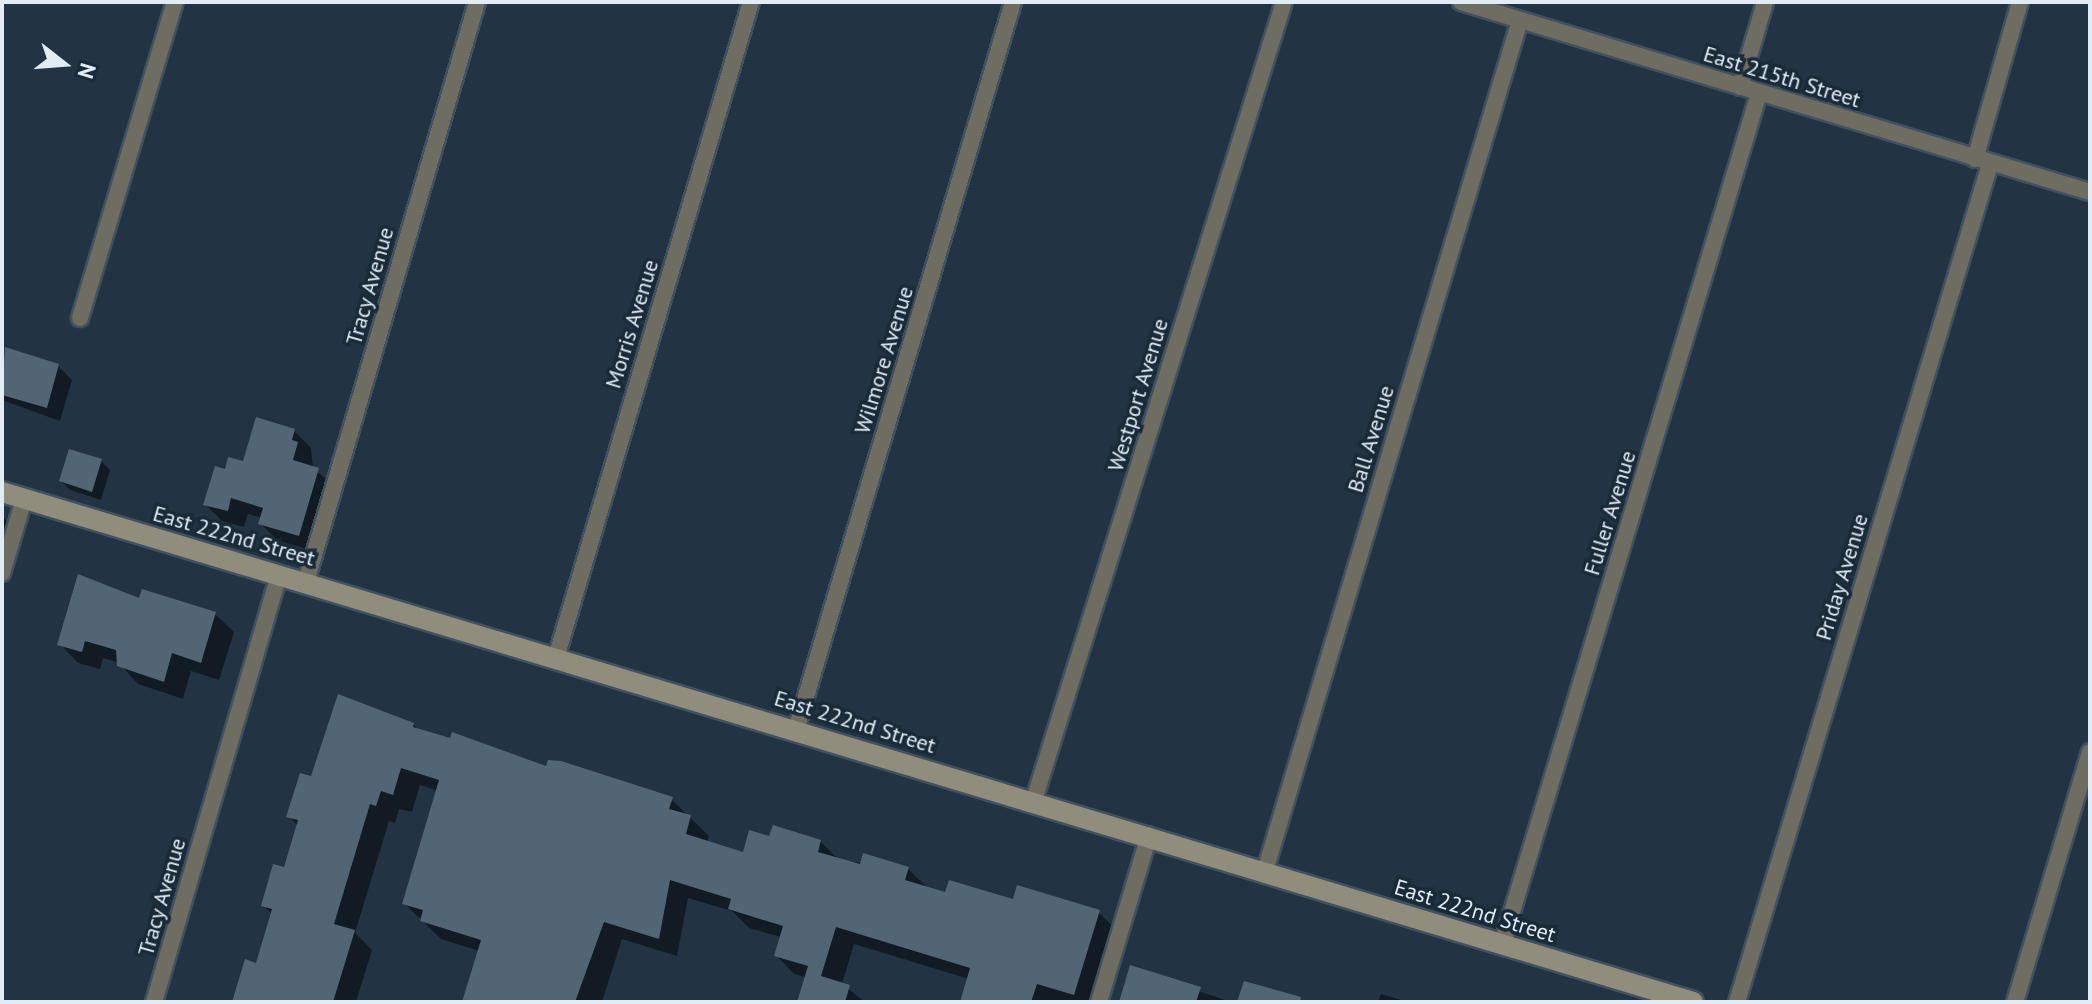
<!DOCTYPE html>
<html>
<head>
<meta charset="utf-8">
<style>
  body { margin:0 }
  #map { position:relative; width:2092px; height:1004px; overflow:hidden; background:#223443; font-family:"PT Sans",sans-serif }
  div>[style] { position:absolute }
  .shadow>* { inset:0; background:#0007 }
  .building>* { inset:0; background:#526575 }
  .roads { filter:drop-shadow(2px 0 #41515f) drop-shadow(-2px 0 #41515f) drop-shadow(0 2px #41515f) drop-shadow(0 -2px #41515f) }
  .street>* { height:16px; margin:-8px; padding:0 8px; transform-origin:8px; border-radius:8px; background:#6f6c62 }
  .secondary>* { height:20px; margin:-10px; padding:0 10px; transform-origin:10px; border-radius:10px; background:#918d7d }
  span { translate:-50% -50%; white-space:nowrap; text-align:center; line-height:1.15; -webkit-text-stroke:7px #192a38; paint-order:stroke }
  .street-label { font-size:22px; color:#e1ecf5 }
  .frame { position:absolute; inset:0; border:4px solid #e1ecf5; pointer-events:none }
  .north { position:absolute; left:24px; top:24px; width:80px; height:80px; -webkit-text-stroke:6px #192a38; paint-order:stroke; rotate:107deg; font-size:22px; font-weight:700; line-height:32px; text-align:center; color:#e1ecf5 }
  .north::after { content:''; display:block; margin:auto; width:28px; height:36px; background:#e1ecf5; clip-path:polygon(50% 0,100% 100%,50% 72%,0 100%) }
</style>
</head>
<body>
<div id="map">
  <div class="shadow">
    <div style="clip-path:polygon(6px 350px,58px 366px,72px 380px,60px 421px,2px 400px)"></div>
    <div style="clip-path:polygon(294px 431px,311px 448px,313px 468px,335px 487px,316px 552px,277px 540px,260px 523px,262px 518px,248px 514px,244px 527px,222px 521px,205px 504px,226px 471px)"></div>
    <div style="clip-path:polygon(101px 461px,110px 470px,101px 500px,70px 490px,61px 481px)"></div>
    <div style="clip-path:polygon(2px 516px,12px 527px,2px 551px)"></div>
    <div style="clip-path:polygon(140px 600px,215px 614px,234px 632px,219px 680px,191px 671px,183px 699px,138px 684px,119px 663px,103px 658px,100px 669px,78px 663px,60px 644px)"></div>
    <div style="clip-path:polygon(413px 724px,420px 731px,548px 769px,671px 799px,709px 836px,707px 843px,744px 854px,770px 839px,820px 841px,839px 860px,908px 869px,927px 887px,946px 895px,1098px 912px,1117px 930px,1095px 1002px,962px 1002px,969px 979px,854px 944px,842px 984px,865px 1002px,803px 1002px,808px 978px,794px 974px,776px 955px,781px 937px,749px 928px,732px 911px,688px 898px,677px 956px,622px 939px,602px 1002px,464px 1002px,479px 951px,441px 939px,404px 903px,438px 791px,420px 785px,412px 812px,399px 809px,395px 823px,389px 821px,355px 933px,372px 950px,356px 1002px,238px 1002px,258px 965px,273px 915px,263px 905px,285px 870px,298px 826px,289px 816px,312px 779px)"></div>
    <div style="clip-path:polygon(1131px 968px,1231px 1002px,1122px 1002px)"></div>
    <div style="clip-path:polygon(1381px 994px,1408px 1002px,1378px 1002px)"></div>
  </div>
  <div class="building">
    <div style="clip-path:polygon(5px 347px,59px 364px,47px 408px,2px 395px)"></div>
    <div style="clip-path:polygon(256px 417px,295px 429px,292px 440px,298px 442px,293px 460px,319px 468px,299px 536px,258px 524px,263px 508px,231px 498px,228px 511px,203px 505px,215px 466px,225px 469px,228px 457px,243px 461px)"></div>
    <div style="clip-path:polygon(69px 449px,102px 459px,92px 492px,59px 481px)"></div>
    <div style="clip-path:polygon(78px 574px,139px 598px,142px 589px,216px 612px,201px 663px,172px 653px,164px 682px,117px 666px,116px 650px,85px 641px,82px 652px,57px 645px)"></div>
    <div style="clip-path:polygon(338px 694px,414px 723px,413px 727px,450px 738px,452px 732px,546px 766px,548px 760px,561px 761px,673px 797px,669px 809px,691px 815px,686px 834px,743px 852px,749px 830px,769px 836px,773px 825px,821px 840px,818px 852px,860px 864px,863px 853px,909px 867px,905px 880px,945px 892px,949px 880px,1013px 899px,1017px 885px,1100px 910px,1074px 995px,1037px 984px,1031px 1002px,960px 1002px,970px 968px,836px 927px,821px 976px,850px 985px,845px 1002px,797px 1002px,808px 966px,774px 956px,783px 926px,728px 909px,731px 899px,670px 880px,659px 939px,604px 922px,575px 1002px,462px 1002px,481px 940px,420px 921px,423px 910px,402px 904px,439px 780px,401px 768px,393px 795px,381px 791px,376px 806px,370px 804px,334px 924px,355px 930px,333px 1002px,232px 1002px,245px 959px,256px 963px,272px 909px,261px 906px,273px 864px,284px 867px,298px 820px,286px 817px,300px 773px,311px 776px)"></div>
    <div style="clip-path:polygon(1130px 965px,1201px 987px,1196px 1002px,1119px 1002px)"></div>
    <div style="clip-path:polygon(1244px 981px,1301px 997px,1300px 1002px,1237px 1002px)"></div>
  </div>
  <div class="roads">
    <div class="street">
      <div style="left:1461px;top:2px;width:657px;rotate:16.81deg"></div>
      <div style="left:1740px;top:87px;width:89px;rotate:-73.6deg"></div>
      <div style="left:1975px;top:159px;width:163px;rotate:-74deg"></div>
      <div style="left:80px;top:318px;width:330px;rotate:-73.3deg"></div>
      <div style="left:2px;top:573px;width:77px;rotate:-73.4deg"></div>
      <div style="left:306px;top:582px;width:605px;rotate:-73.57deg"></div>
      <div style="left:556px;top:658px;width:684px;rotate:-73.45deg"></div>
      <div style="left:796px;top:730px;width:760px;rotate:-73.4deg"></div>
      <div style="left:1034px;top:800px;width:836px;rotate:-72.61deg"></div>
      <div style="left:1265px;top:871px;width:888px;rotate:-73.32deg"></div>
      <div style="left:1502px;top:945px;width:890px;rotate:-73.21deg"></div>
      <div style="left:154px;top:1002px;width:446px;rotate:-73.7deg"></div>
      <div style="left:1099px;top:1002px;width:174px;rotate:-73.3deg"></div>
      <div style="left:1737px;top:1002px;width:875px;rotate:-73.2deg"></div>
      <div style="left:2015px;top:1002px;width:261px;rotate:-73.3deg"></div>
    </div>
    <div class="secondary">
      <div style="left:2px;top:492px;width:1766px;rotate:16.78deg"></div>
    </div>
  </div>
  <div class="street-label">
    <span style="left:1782px;top:77px;rotate:17deg">East 215th Street</span>
    <span style="left:370px;top:286px;rotate:-74deg">Tracy Avenue</span>
    <span style="left:632px;top:324px;rotate:-73deg">Morris Avenue</span>
    <span style="left:884px;top:360px;rotate:-73deg">Wilmore Avenue</span>
    <span style="left:1138px;top:395px;rotate:-73deg">Westport Avenue</span>
    <span style="left:1371px;top:439px;rotate:-73deg">Ball Avenue</span>
    <span style="left:1610px;top:513px;rotate:-73deg">Fuller Avenue</span>
    <span style="left:234px;top:536px;rotate:16deg">East 222nd Street</span>
    <span style="left:1842px;top:577px;rotate:-73deg">Priday Avenue</span>
    <span style="left:855px;top:722px;rotate:17deg">East 222nd Street</span>
    <span style="left:162px;top:897px;rotate:-74deg">Tracy Avenue</span>
    <span style="left:1475px;top:911px;rotate:17deg">East 222nd Street</span>
  </div>
  <div class="frame"></div>
  <div class="north">N</div>
</div>
</body>
</html>
